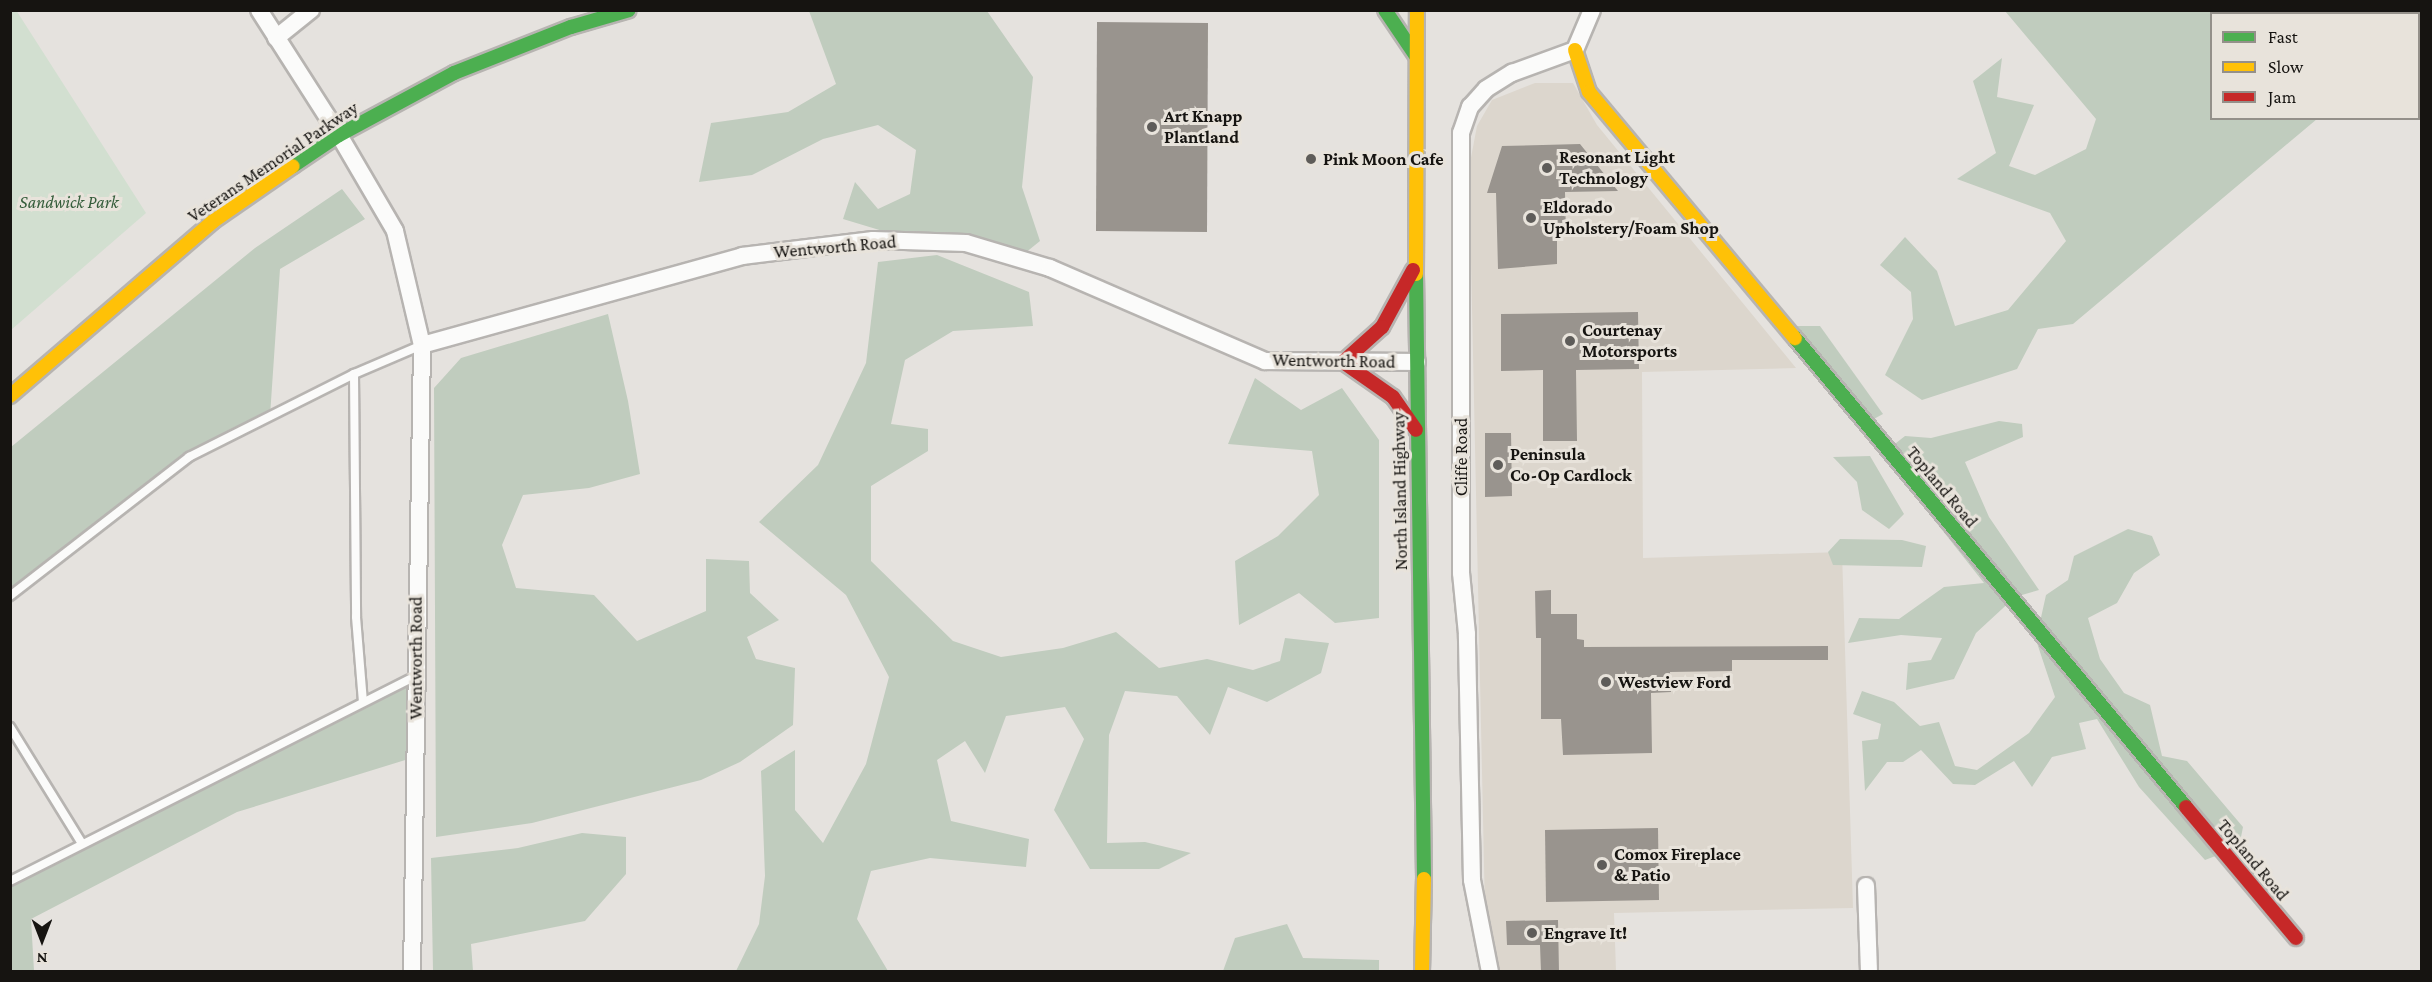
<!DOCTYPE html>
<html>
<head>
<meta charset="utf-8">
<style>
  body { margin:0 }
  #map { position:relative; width:2432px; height:982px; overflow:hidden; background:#e5e2de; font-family:"Crimson Pro",serif }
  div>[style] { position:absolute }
  .built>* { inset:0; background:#dcd6cd }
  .green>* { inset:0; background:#d2dfd0 }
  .forest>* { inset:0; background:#c0ccbe }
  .building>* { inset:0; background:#99948e }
  .roads { filter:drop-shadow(2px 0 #b7b4b1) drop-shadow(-2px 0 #b7b4b1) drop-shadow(0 2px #b7b4b1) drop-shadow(0 -2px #b7b4b1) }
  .lane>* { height:8px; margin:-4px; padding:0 4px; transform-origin:4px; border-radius:4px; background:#fbfbfa }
  .street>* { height:16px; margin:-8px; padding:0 8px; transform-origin:8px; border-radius:8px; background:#fbfbfa }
  .fast>* { height:14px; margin:-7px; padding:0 7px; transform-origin:7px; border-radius:7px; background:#4caf50 }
  .slow>* { height:14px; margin:-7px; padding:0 7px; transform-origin:7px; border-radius:7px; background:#ffc107 }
  .jam>* { height:14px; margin:-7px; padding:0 7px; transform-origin:7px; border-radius:7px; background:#c62828 }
  .dots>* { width:16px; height:16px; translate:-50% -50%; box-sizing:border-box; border:3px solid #e8e3db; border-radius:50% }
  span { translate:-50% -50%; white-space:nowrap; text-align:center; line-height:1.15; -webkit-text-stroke:6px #e8e3db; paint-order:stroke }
  .poi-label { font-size:18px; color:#161411; font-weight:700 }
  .left { translate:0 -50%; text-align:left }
  .street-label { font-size:18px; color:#161411 }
  .park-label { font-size:18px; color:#355d3b; font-style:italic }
  .frame { position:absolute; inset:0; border:12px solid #161411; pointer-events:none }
  .legend { position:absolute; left:2210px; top:12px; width:210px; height:108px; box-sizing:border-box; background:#e8e3db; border:2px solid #94908a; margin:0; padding:8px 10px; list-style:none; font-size:18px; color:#161411 }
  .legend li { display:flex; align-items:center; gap:12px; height:30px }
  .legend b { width:30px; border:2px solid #94908a }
  .north { position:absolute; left:12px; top:910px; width:60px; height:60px; -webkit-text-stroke:4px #e8e3db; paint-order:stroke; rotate:180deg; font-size:16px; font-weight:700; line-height:24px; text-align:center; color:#161411 }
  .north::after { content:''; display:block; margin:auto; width:21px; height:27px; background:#161411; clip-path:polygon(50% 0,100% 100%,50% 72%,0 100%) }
</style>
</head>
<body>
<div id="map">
  <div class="built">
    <div style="clip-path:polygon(1535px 83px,1573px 83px,1597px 125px,1796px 368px,1642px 372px,1643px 558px,1842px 552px,1853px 908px,1614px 913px,1616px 971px,1499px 971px,1485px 911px,1469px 168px,1477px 126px,1492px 100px)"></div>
  </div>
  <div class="green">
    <div style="clip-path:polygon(16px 10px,146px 213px,11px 330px,10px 11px)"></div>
  </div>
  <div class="forest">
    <div style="clip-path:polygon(809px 11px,987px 11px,1033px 77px,1022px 187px,1040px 241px,1019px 258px,896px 235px,843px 219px,855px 182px,878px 209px,910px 194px,916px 150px,878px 125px,823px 139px,752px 175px,699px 182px,711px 123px,788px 112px,836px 84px)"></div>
    <div style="clip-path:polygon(2005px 11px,2421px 10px,2421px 31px,2419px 33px,2418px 14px,2212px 14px,2212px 118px,2317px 119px,2073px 324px,2038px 329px,2017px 369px,1922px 400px,1885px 375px,1913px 319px,1911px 292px,1880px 265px,1905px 237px,1937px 271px,1955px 326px,2008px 310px,2066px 241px,2050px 213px,1957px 179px,1996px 153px,1973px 81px,2002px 58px,1997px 97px,2034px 105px,2009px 166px,2035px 175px,2086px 149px,2096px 119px)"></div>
    <div style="clip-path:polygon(342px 189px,365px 219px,280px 269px,270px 416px,189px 457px,11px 596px,11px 447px,255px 248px)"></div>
    <div style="clip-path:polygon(937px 255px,1029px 292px,1033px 326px,953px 331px,905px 360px,891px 424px,928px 429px,928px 451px,871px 486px,871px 561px,953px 641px,1001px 657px,1063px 648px,1116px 632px,1159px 668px,1207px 659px,1253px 670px,1280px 661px,1285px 638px,1329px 643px,1321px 673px,1267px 702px,1228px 687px,1210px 735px,1177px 696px,1125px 691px,1109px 735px,1107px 843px,1145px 842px,1191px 853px,1159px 869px,1090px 869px,1054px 810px,1084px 739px,1065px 707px,1006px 716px,985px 773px,965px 741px,937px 760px,951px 821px,1029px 839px,1026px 867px,930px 858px,871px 871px,857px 919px,888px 971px,736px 971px,759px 924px,765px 876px,761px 771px,795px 750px,795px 810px,823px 843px,866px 764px,889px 677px,846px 595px,759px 522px,818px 465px,866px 363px,878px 262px)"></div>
    <div style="clip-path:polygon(608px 314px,628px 401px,640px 474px,589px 488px,523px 495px,502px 545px,516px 588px,594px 595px,637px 641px,706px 611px,706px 559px,749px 561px,750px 593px,779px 620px,747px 637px,756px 659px,795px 668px,793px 725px,740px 762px,701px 780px,532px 823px,436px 837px,434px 388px,461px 358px)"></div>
    <div style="clip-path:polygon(1796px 326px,1820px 326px,1883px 414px,1859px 427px)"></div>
    <div style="clip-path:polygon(1255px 378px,1301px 410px,1342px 388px,1379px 440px,1379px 618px,1335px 623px,1299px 593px,1239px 625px,1235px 561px,1278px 536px,1319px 495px,1312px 451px,1228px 444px)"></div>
    <div style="clip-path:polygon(1999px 421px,2022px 424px,2023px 437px,1965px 462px,1989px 517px,2039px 590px,2015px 597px,1976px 633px,1954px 679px,1906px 690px,1908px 663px,1931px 660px,1942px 638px,1901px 635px,1848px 643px,1859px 618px,1899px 619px,1944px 587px,1984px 583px,1882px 454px,1905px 436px,1931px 438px)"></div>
    <div style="clip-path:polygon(1870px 456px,1904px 514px,1889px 529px,1862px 510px,1857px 482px,1833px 457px)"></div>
    <div style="clip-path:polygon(2128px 529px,2152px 536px,2160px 555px,2134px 573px,2117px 603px,2088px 618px,2100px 659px,2124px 693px,2150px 705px,2162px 756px,2187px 761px,2243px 827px,2239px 847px,2205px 860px,2139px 787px,2097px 719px,2079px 723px,2086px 749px,2052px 757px,2032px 787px,2014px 761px,1975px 785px,1953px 784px,1921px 750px,1903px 762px,1887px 762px,1865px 791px,1862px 741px,1878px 739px,1881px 724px,1853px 714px,1862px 691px,1894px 702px,1920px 726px,1939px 722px,1955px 766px,1977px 770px,2029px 733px,2055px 697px,2036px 640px,2046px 595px,2068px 580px,2074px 556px)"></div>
    <div style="clip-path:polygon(1840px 539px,1902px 540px,1926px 546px,1922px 567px,1833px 565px,1828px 552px)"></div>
    <div style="clip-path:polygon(414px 677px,415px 757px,237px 812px,31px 919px,34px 971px,11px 971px,10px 881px)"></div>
    <div style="clip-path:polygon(582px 833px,626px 837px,626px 874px,585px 921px,471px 944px,473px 971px,433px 971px,431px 858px,518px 848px)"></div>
    <div style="clip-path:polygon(1287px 924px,1303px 958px,1379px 960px,1379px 971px,1223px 971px,1235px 938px)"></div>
  </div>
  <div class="building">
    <div style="clip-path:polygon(1097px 22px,1208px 23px,1207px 232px,1096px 231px)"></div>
    <div style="clip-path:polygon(1580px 144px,1618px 191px,1565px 192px,1566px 236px,1557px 237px,1557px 264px,1498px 269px,1496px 193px,1487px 193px,1502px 146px)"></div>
    <div style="clip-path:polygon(1638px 312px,1639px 369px,1576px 370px,1577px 441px,1543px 441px,1543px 370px,1501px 371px,1501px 314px)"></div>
    <div style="clip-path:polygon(1485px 433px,1511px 433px,1512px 496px,1485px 497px)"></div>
    <div style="clip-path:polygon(1551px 590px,1551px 614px,1577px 614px,1577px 639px,1584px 640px,1584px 647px,1828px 646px,1828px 660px,1732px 660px,1732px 671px,1670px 672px,1671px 692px,1651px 693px,1652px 753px,1563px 755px,1561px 719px,1541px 719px,1541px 638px,1536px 638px,1535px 591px)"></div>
    <div style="clip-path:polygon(1658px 828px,1659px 900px,1546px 902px,1545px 830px)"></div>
    <div style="clip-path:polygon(1558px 920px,1559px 972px,1541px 972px,1540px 945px,1507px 945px,1506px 921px)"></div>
  </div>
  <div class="roads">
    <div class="lane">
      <div style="left:354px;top:374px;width:74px;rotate:-23.1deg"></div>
      <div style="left:10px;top:596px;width:227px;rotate:-37.8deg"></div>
      <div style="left:189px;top:457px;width:185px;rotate:-26.7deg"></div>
      <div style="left:354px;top:374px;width:243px;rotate:89.5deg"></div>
      <div style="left:356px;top:617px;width:85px;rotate:85.3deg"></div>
      <div style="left:10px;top:727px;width:135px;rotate:58.3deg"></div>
      <div style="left:10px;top:881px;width:453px;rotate:-26.8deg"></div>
    </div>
    <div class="street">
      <div style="left:259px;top:10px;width:148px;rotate:57.4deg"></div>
      <div style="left:339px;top:135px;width:111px;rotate:59.7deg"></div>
      <div style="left:395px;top:231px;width:117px;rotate:76.7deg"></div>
      <div style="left:422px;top:345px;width:627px;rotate:90.91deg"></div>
      <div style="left:276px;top:38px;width:45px;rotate:-38.7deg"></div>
      <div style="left:422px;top:345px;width:332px;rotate:-15.5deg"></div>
      <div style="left:742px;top:256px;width:132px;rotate:-7deg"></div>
      <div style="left:873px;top:240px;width:93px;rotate:1.8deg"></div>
      <div style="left:966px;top:243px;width:88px;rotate:16.6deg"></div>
      <div style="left:1050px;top:268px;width:234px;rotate:23.4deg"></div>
      <div style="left:1265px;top:361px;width:152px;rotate:0.4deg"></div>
      <div style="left:1866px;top:886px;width:86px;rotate:88deg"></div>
      <div style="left:1490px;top:972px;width:94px;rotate:-101.1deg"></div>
      <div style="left:1472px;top:880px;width:246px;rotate:-91.2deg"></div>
      <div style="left:1467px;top:634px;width:61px;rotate:-95.6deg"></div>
      <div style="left:1461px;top:573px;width:440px;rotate:-90deg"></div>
      <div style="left:1461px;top:133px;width:28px;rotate:-71deg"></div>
      <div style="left:1470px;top:107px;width:24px;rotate:-48deg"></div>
      <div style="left:1486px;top:89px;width:31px;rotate:-32deg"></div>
      <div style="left:1512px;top:73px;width:67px;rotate:-20.1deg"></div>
      <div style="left:1575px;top:50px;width:43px;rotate:-67deg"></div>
    </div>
    <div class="fast">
      <div style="left:1385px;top:10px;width:55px;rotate:56deg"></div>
      <div style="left:293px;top:166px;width:55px;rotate:-34deg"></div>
      <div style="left:339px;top:135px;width:131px;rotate:-28.3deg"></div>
      <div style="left:454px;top:73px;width:126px;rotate:-21.5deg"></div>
      <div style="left:571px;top:27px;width:60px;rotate:-16.3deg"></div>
      <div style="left:1416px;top:274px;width:605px;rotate:89.24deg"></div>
      <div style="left:1795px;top:338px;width:611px;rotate:50.18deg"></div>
    </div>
    <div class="slow">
      <div style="left:1575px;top:50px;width:44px;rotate:71.6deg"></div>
      <div style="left:1589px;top:92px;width:321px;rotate:50.1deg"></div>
      <div style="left:1416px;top:274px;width:264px;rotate:-89.8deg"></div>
      <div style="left:10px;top:396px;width:267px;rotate:-40.7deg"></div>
      <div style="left:212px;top:222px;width:98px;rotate:-34.7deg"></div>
      <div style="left:1422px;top:972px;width:93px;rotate:-88.8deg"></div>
    </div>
    <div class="jam">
      <div style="left:1413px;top:270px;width:65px;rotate:118.5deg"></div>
      <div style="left:1382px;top:327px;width:52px;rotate:138.1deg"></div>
      <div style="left:1343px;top:362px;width:61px;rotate:35deg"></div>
      <div style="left:1393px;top:397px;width:40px;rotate:55.1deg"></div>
      <div style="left:2186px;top:807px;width:171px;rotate:50deg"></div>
    </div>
  </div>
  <div class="dots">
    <div style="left:1152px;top:127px;background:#5e5c59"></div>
    <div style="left:1311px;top:159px;background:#5e5c59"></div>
    <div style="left:1547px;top:168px;background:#5e5c59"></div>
    <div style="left:1531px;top:218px;background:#5e5c59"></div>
    <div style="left:1570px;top:341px;background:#5e5c59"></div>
    <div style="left:1498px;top:465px;background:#5e5c59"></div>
    <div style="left:1606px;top:682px;background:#5e5c59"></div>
    <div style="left:1602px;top:865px;background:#5e5c59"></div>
    <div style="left:1532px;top:933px;background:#5e5c59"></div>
  </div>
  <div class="poi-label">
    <span class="left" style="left:1164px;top:127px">Art Knapp<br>Plantland</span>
    <span class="left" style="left:1559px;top:168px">Resonant Light<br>Technology</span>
    <span class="left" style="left:1323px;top:159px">Pink Moon Cafe</span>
    <span class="left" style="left:1543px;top:218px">Eldorado<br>Upholstery/Foam Shop</span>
    <span class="left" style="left:1582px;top:341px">Courtenay<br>Motorsports</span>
    <span class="left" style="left:1510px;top:465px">Peninsula<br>Co-Op Cardlock</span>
    <span class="left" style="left:1618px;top:682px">Westview Ford</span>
    <span class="left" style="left:1614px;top:865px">Comox Fireplace<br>&amp; Patio</span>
    <span class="left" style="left:1544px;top:933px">Engrave It!</span>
  </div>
  <div class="street-label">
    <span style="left:273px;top:162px;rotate:-34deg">Veterans Memorial Parkway</span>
    <span style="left:835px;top:247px;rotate:-5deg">Wentworth Road</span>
    <span style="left:1334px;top:361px;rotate:1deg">Wentworth Road</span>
    <span style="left:1461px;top:457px;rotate:-90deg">Cliffe Road</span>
    <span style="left:1942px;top:487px;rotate:50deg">Topland Road</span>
    <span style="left:1400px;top:491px;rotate:-91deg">North Island Highway</span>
    <span style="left:416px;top:658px;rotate:-90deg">Wentworth Road</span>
    <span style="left:2253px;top:860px;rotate:50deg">Topland Road</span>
  </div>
  <div class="park-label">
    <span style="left:69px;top:202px">Sandwick Park</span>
  </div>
  <div class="frame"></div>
  <ul class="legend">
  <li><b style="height:8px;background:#4caf50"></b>Fast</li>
  <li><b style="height:8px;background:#ffc107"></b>Slow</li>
  <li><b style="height:8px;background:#c62828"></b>Jam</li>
  </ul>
  <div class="north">N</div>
</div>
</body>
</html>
